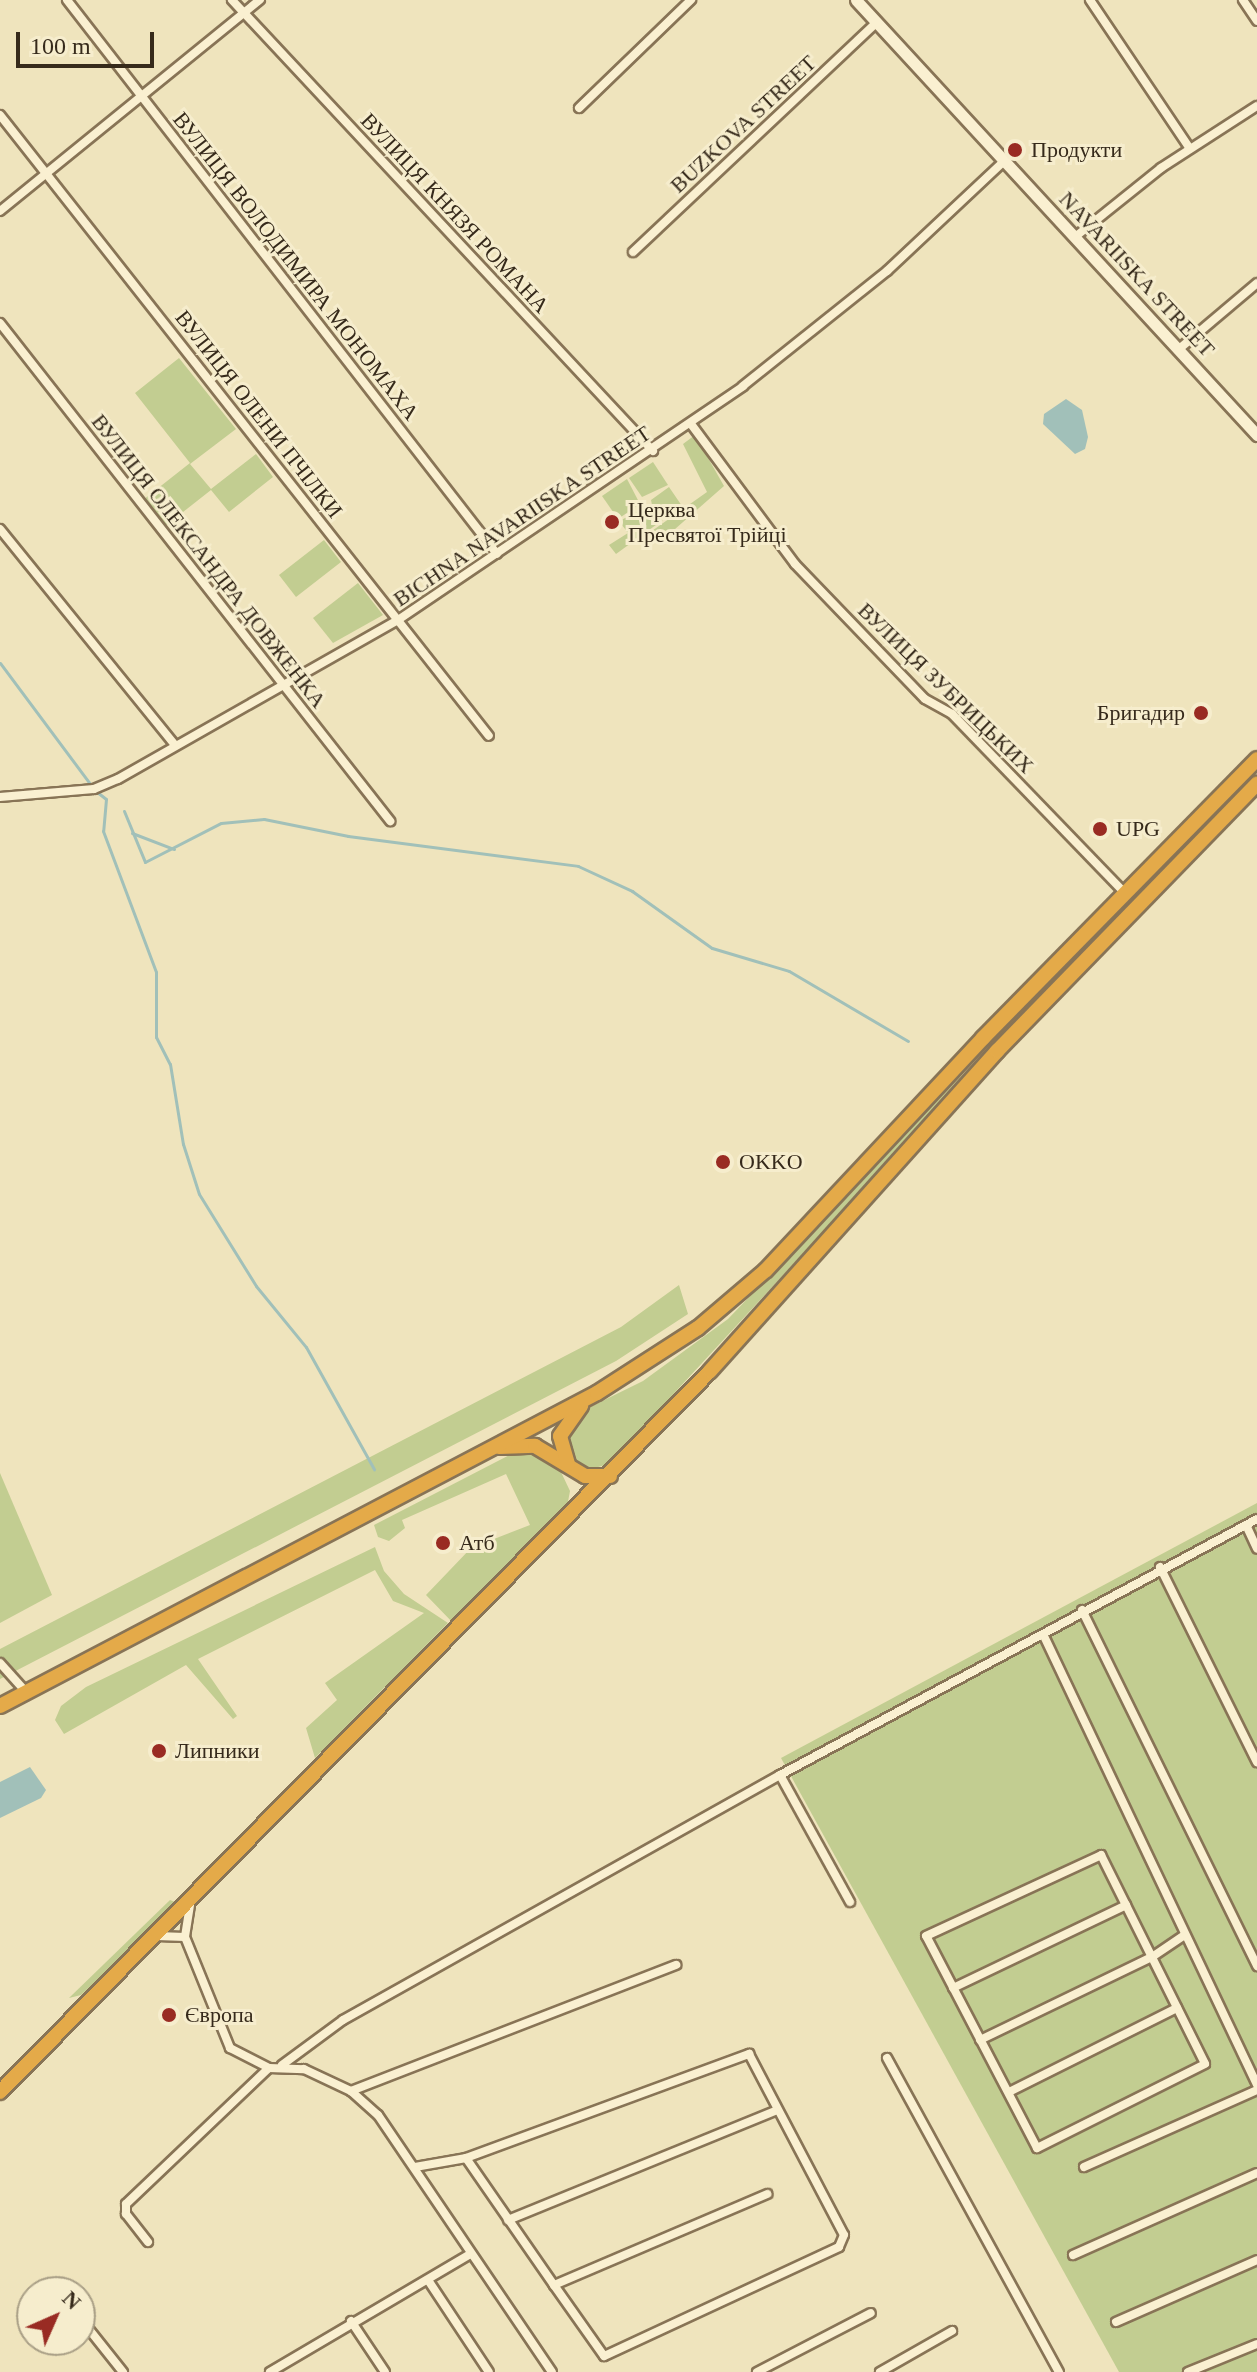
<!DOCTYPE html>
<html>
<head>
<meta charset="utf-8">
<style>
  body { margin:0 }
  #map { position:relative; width:1257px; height:2372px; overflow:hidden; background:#efe4bd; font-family:Georgia,serif }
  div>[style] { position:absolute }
  .green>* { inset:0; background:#c2cd91 }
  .water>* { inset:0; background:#a1c0b9 }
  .stream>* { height:3px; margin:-1.5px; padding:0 1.5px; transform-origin:1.5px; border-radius:1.5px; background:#a1c0b9 }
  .roads { filter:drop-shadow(2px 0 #887456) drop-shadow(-2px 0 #887456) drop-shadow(0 2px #887456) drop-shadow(0 -2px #887456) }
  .street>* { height:8px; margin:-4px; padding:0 4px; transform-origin:4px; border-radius:4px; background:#faf0d1 }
  .secondary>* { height:11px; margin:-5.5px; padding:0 5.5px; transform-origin:5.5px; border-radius:5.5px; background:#faf0d1 }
  .highway>* { height:14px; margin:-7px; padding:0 7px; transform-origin:7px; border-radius:7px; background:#e4aa49 }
  .dots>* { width:22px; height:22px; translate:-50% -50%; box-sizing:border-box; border:4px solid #f6edcd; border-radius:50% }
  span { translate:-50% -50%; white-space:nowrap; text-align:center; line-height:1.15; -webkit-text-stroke:6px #f6edcd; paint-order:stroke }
  .street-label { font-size:22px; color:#362a1b }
  .poi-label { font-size:22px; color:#362a1b }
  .left { translate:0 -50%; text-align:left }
  .right { translate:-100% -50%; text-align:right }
  .north { position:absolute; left:16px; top:2276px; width:80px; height:80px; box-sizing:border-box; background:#f6edcd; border:2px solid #a99f86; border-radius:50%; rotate:45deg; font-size:22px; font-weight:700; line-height:32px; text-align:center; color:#362a1b }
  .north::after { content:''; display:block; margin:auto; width:28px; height:36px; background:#992b23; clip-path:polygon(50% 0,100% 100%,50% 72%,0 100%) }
  .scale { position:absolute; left:16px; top:32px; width:138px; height:36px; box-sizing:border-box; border:4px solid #362a1b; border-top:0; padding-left:10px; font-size:24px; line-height:28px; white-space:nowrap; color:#362a1b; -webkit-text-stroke:6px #f6edcd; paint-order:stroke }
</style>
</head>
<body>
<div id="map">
  <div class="green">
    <div style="clip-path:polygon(179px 358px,236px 429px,190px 464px,211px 489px,256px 454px,273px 477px,229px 512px,211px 490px,164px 527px,143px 500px,190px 463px,135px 393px)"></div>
    <div style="clip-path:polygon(695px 435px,724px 486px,658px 544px,649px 533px,707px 492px,683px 444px)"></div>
    <div style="clip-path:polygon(653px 462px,668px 485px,642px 497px,629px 478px)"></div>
    <div style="clip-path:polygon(627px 479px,640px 504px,618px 519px,602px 496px)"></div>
    <div style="clip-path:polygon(669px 487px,682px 506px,616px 554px,609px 545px,628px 533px,619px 521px,652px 505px,651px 500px)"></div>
    <div style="clip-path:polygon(324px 540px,341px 562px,296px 597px,279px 575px)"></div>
    <div style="clip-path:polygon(358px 583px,383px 615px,333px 643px,313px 618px)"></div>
    <div style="clip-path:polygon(1248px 777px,1252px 779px,924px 1122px,609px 1464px,591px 1469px,574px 1462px,568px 1454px,566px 1427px,580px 1412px,643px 1381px,728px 1319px)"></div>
    <div style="clip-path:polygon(679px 1285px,688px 1314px,616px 1361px,0 1679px,0 1649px,621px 1327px)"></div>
    <div style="clip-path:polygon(521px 1449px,549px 1457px,561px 1472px,570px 1491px,567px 1507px,455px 1625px,426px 1595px,471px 1548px,530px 1525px,506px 1474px,402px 1520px,405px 1528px,389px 1541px,378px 1537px,374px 1525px)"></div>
    <div style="clip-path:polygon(0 1473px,52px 1595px,0 1623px)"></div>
    <div style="clip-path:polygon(1257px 1503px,1257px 2372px,1119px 2372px,781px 1758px)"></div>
    <div style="clip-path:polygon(375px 1547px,384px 1571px,404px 1594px,448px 1623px,315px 1758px,306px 1728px,337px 1700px,325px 1683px,424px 1613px,393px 1601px,375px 1570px,198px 1659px,237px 1716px,233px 1719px,186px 1665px,64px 1734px,55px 1720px,61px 1706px,86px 1687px)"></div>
    <div style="clip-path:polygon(170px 1900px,175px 1902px,106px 1972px,81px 1995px,69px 1998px)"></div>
  </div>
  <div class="water">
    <div style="clip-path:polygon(1066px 399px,1082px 410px,1088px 437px,1085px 449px,1075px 454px,1043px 424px,1044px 414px)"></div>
    <div style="clip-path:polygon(30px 1767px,46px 1790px,41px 1798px,0 1818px,0 1782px)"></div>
  </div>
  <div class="stream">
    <div style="left:0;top:663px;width:152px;rotate:53.3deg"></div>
    <div style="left:97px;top:792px;width:11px;rotate:38deg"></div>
    <div style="left:106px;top:799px;width:32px;rotate:95deg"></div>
    <div style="left:103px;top:831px;width:151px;rotate:69.4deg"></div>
    <div style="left:156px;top:972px;width:65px;rotate:90deg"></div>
    <div style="left:156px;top:1037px;width:30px;rotate:63deg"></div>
    <div style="left:170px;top:1064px;width:81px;rotate:80.8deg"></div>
    <div style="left:183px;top:1144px;width:52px;rotate:72.3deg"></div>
    <div style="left:199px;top:1194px;width:108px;rotate:58.2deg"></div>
    <div style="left:256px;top:1286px;width:79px;rotate:50.7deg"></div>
    <div style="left:306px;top:1347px;width:140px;rotate:60.9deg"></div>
    <div style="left:124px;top:811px;width:55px;rotate:67.6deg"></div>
    <div style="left:145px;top:862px;width:85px;rotate:-27.2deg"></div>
    <div style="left:221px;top:823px;width:43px;rotate:-5.3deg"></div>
    <div style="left:264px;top:819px;width:86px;rotate:11.4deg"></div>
    <div style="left:348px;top:836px;width:232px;rotate:7.4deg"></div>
    <div style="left:578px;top:866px;width:60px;rotate:24.8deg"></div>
    <div style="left:632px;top:891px;width:98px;rotate:35.5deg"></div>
    <div style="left:712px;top:948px;width:80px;rotate:16.6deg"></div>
    <div style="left:789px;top:971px;width:138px;rotate:30.5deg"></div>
    <div style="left:132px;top:833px;width:45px;rotate:20.9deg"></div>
  </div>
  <div class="roads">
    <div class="street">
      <div style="left:67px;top:0;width:701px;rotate:52.18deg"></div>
      <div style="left:232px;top:0;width:617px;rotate:46.97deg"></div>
      <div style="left:1090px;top:0;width:179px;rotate:56.1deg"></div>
      <div style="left:1243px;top:0;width:25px;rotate:56deg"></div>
      <div style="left:579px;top:108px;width:156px;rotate:-44deg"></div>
      <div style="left:0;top:115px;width:790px;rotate:51.78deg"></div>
      <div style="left:0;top:211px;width:335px;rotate:-39.1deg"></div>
      <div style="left:1075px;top:237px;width:110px;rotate:-38.7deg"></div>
      <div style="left:1161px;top:168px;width:114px;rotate:-32.9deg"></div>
      <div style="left:633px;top:252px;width:335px;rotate:-43.3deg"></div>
      <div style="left:0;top:323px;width:633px;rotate:51.93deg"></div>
      <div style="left:1179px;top:349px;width:102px;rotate:-40.2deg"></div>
      <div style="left:691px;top:424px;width:174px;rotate:53.4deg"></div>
      <div style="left:795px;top:564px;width:187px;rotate:46.1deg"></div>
      <div style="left:925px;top:699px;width:31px;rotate:29deg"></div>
      <div style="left:952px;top:714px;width:250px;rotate:46deg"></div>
      <div style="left:0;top:529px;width:278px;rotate:51deg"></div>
      <div style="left:0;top:797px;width:94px;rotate:-4.9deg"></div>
      <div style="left:94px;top:789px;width:26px;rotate:-23deg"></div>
      <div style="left:118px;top:779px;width:322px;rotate:-29.6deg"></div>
      <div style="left:398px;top:620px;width:417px;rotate:-34.1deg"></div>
      <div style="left:743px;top:386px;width:184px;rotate:-38.6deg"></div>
      <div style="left:887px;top:271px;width:162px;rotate:-43.2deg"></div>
      <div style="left:1246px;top:1525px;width:26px;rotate:65deg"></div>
      <div style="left:1160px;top:1567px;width:218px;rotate:63.6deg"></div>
      <div style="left:1082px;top:1610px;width:397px;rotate:63.8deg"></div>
      <div style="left:1043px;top:1634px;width:499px;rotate:64.6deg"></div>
      <div style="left:0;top:1663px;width:39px;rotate:48deg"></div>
      <div style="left:780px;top:1775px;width:145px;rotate:61.1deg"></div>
      <div style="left:1101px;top:1855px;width:233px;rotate:63.5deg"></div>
      <div style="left:1205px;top:2064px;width:188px;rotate:153.4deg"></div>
      <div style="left:1037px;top:2148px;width:239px;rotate:-117.6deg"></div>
      <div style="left:926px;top:1936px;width:193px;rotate:-24.8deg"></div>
      <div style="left:190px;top:1905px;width:32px;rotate:99deg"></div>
      <div style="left:185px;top:1937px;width:120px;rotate:67.9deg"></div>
      <div style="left:230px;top:2048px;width:44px;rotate:27.1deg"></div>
      <div style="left:269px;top:2068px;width:35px;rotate:2deg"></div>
      <div style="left:304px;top:2069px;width:52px;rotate:25.1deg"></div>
      <div style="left:351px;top:2091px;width:36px;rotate:42deg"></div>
      <div style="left:378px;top:2115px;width:310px;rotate:55.9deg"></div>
      <div style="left:157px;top:1936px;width:28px;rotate:2deg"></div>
      <div style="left:953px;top:1988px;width:192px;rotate:-25.6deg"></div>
      <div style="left:980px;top:2040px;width:191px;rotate:-25.8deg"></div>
      <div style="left:1152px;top:1957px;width:40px;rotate:-34deg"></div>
      <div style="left:887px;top:2058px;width:358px;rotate:61.3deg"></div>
      <div style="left:282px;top:2065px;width:76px;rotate:-36.4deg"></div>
      <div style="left:343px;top:2020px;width:501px;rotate:-29.28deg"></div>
      <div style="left:780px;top:1775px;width:541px;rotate:-28.22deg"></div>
      <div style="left:351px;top:2091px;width:349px;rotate:-21.2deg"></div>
      <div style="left:1009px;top:2092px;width:188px;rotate:-26.6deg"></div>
      <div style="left:466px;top:2158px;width:155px;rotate:55.3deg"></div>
      <div style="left:554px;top:2285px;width:232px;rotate:-23.1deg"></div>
      <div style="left:415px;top:2167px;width:52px;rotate:-10deg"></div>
      <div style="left:466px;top:2158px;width:302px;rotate:-20.2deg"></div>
      <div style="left:749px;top:2054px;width:204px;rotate:62.3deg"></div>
      <div style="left:844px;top:2235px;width:13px;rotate:113deg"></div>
      <div style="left:839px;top:2247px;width:259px;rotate:155.1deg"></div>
      <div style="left:604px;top:2356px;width:87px;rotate:-125.2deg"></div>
      <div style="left:1084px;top:2167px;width:189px;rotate:-24deg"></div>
      <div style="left:508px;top:2220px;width:288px;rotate:-22.2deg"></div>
      <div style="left:148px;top:2242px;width:36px;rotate:-128deg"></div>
      <div style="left:126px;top:2214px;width:10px;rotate:-90deg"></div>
      <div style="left:126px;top:2204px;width:197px;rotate:-43.6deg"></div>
      <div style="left:1073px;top:2255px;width:201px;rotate:-24deg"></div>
      <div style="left:428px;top:2280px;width:110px;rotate:56.5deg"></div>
      <div style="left:56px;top:2288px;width:6px;rotate:45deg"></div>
      <div style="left:80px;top:2318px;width:69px;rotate:51.5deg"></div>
      <div style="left:351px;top:2321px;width:61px;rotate:56.3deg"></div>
      <div style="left:1116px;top:2322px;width:154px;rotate:-23.7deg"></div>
      <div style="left:270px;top:2372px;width:232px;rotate:-30.5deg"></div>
      <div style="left:757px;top:2372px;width:128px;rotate:-27.4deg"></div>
      <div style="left:880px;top:2372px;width:83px;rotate:-29.7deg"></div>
      <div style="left:1188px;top:2372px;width:74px;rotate:-22.1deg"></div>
    </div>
    <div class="secondary">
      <div style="left:856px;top:0;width:592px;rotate:47.33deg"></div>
    </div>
    <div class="highway">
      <div style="left:499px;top:1447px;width:36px;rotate:-2deg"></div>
      <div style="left:535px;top:1446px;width:58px;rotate:31deg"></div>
      <div style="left:585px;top:1476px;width:25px"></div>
      <div style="left:568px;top:1464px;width:29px;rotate:-106deg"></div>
      <div style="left:560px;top:1436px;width:37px;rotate:-55deg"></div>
      <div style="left:0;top:1706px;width:674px;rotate:-27.67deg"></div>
      <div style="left:597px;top:1393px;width:120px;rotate:-32.8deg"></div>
      <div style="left:698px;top:1328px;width:89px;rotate:-40.5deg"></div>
      <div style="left:766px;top:1270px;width:318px;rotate:-46.9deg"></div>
      <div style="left:983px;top:1038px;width:391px;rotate:-45.5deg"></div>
      <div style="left:0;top:2092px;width:1012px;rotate:-45.44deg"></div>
      <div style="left:710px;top:1371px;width:430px;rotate:-48.1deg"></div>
      <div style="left:997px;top:1051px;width:373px;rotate:-45.8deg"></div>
    </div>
  </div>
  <div class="dots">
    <div style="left:1015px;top:150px;background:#992b23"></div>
    <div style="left:612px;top:522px;background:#992b23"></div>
    <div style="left:1201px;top:713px;background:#992b23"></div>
    <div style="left:1100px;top:829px;background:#992b23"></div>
    <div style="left:723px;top:1162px;background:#992b23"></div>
    <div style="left:443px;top:1543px;background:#992b23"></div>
    <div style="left:159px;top:1751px;background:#992b23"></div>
    <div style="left:169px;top:2015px;background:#992b23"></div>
  </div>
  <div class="street-label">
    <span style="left:743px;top:124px;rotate:-43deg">BUZKOVA STREET</span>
    <span style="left:455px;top:213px;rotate:47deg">ВУЛИЦЯ КНЯЗЯ РОМАНА</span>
    <span style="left:296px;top:266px;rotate:52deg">ВУЛИЦЯ ВОЛОДИМИРА МОНОМАХА</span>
    <span style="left:1137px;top:274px;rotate:47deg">NAVARIISKA STREET</span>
    <span style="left:259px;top:414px;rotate:52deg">ВУЛИЦЯ ОЛЕНИ ПЧІЛКИ</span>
    <span style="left:522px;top:516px;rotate:-34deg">BICHNA NAVARIISKA STREET</span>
    <span style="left:209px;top:561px;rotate:52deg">ВУЛИЦЯ ОЛЕКСАНДРА ДОВЖЕНКА</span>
    <span style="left:946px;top:688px;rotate:44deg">ВУЛИЦЯ ЗУБРИЦЬКИХ</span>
  </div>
  <div class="poi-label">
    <span class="left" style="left:1031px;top:150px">Продукти</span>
    <span class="left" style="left:628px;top:522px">Церква<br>Пресвятої Трійці</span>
    <span class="right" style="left:1185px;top:713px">Бригадир</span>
    <span class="left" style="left:1116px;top:829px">UPG</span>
    <span class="left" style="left:739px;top:1162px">OKKO</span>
    <span class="left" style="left:459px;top:1543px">Атб</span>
    <span class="left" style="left:175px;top:1751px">Липники</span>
    <span class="left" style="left:185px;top:2015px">Європа</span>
  </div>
  <div class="north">N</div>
  <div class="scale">100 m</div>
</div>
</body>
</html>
